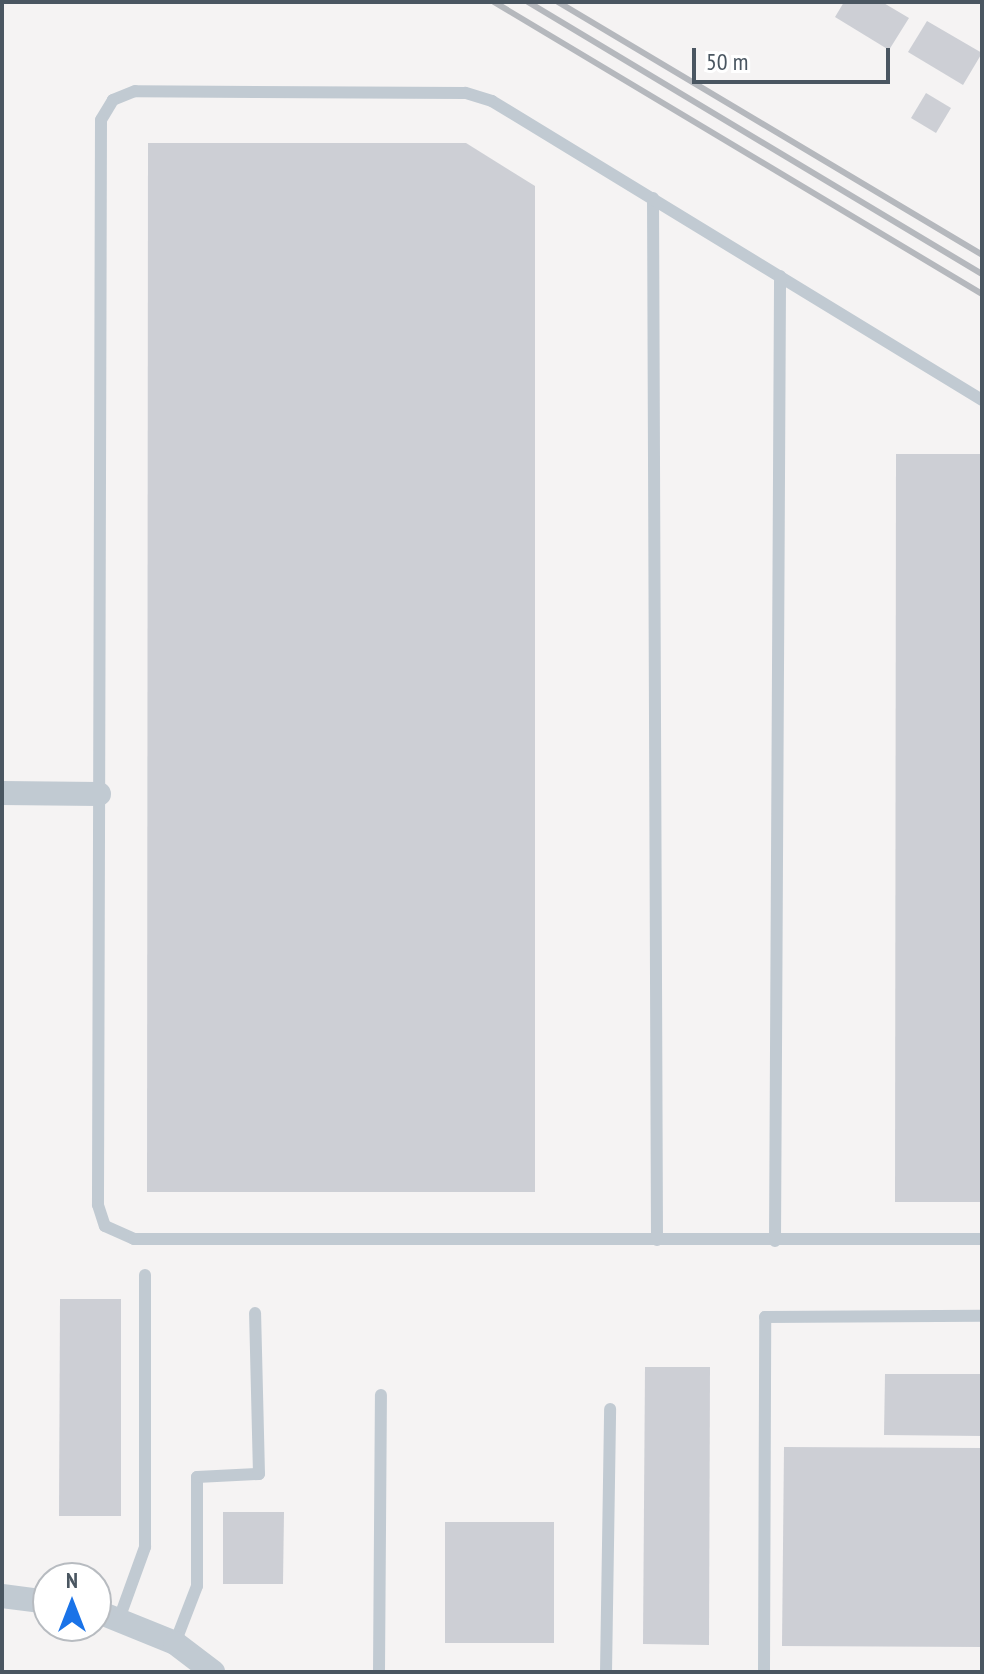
<!DOCTYPE html>
<html>
<head>
<meta charset="utf-8">
<style>
  body { margin:0 }
  #map { position:relative; width:984px; height:1674px; overflow:hidden; background:#f5f3f3; font-family:"PT Sans Narrow",sans-serif }
  div>[style] { position:absolute }
  .building>* { inset:0; background:#cdcfd5 }
  .service>* { height:12px; margin:-6px; padding:0 6px; transform-origin:6px; border-radius:6px; background:#c1cad2 }
  .minor>* { height:24px; margin:-12px; padding:0 12px; transform-origin:12px; border-radius:12px; background:#c1cad2 }
  .rail>* { height:6px; margin:-3px; padding:0 3px; transform-origin:3px; border-radius:3px; background:#b5b8bd }
  span { translate:-50% -50%; white-space:nowrap; text-align:center; line-height:1.15; -webkit-text-stroke:6px #fff; paint-order:stroke }
  .frame { position:absolute; inset:0; border:4px solid #4a5661; pointer-events:none }
  .north { position:absolute; left:32px; top:1562px; width:80px; height:80px; box-sizing:border-box; background:#fff; border:2px solid #b7bbc0; border-radius:50%; rotate:0deg; font-size:22px; font-weight:700; line-height:32px; text-align:center; color:#4a5661 }
  .north::after { content:''; display:block; margin:auto; width:28px; height:36px; background:#1a73e8; clip-path:polygon(50% 0,100% 100%,50% 72%,0 100%) }
  .scale { position:absolute; left:692px; top:48px; width:198px; height:36px; box-sizing:border-box; border:4px solid #4a5661; border-top:0; padding-left:10px; font-size:24px; line-height:28px; white-space:nowrap; color:#4a5661; -webkit-text-stroke:6px #fff; paint-order:stroke }
</style>
</head>
<body>
<div id="map">
  <div class="building">
    <div style="clip-path:polygon(844px 2px,882px 2px,909px 18px,889px 50px,835px 17px)"></div>
    <div style="clip-path:polygon(927px 21px,982px 53px,963px 85px,908px 52px)"></div>
    <div style="clip-path:polygon(926px 93px,951px 108px,936px 133px,911px 118px)"></div>
    <div style="clip-path:polygon(148px 143px,466px 143px,535px 186px,535px 1192px,147px 1192px)"></div>
    <div style="clip-path:polygon(896px 454px,982px 454px,982px 1202px,895px 1202px)"></div>
    <div style="clip-path:polygon(60px 1299px,121px 1299px,121px 1516px,59px 1516px)"></div>
    <div style="clip-path:polygon(645px 1367px,710px 1367px,709px 1645px,643px 1644px)"></div>
    <div style="clip-path:polygon(885px 1374px,982px 1374px,982px 1436px,884px 1435px)"></div>
    <div style="clip-path:polygon(784px 1447px,982px 1448px,982px 1647px,782px 1646px)"></div>
    <div style="clip-path:polygon(223px 1512px,284px 1512px,283px 1584px,223px 1584px)"></div>
    <div style="clip-path:polygon(445px 1522px,554px 1522px,554px 1643px,445px 1643px)"></div>
  </div>
  <div class="service">
    <div style="left:653px;top:198px;width:1042px;rotate:89.78deg"></div>
    <div style="left:982px;top:400px;width:574px;rotate:-148.61deg"></div>
    <div style="left:492px;top:101px;width:28px;rotate:-163deg"></div>
    <div style="left:465px;top:93px;width:330px;rotate:-179.7deg"></div>
    <div style="left:135px;top:91px;width:24px;rotate:158deg"></div>
    <div style="left:113px;top:100px;width:23px;rotate:121deg"></div>
    <div style="left:101px;top:120px;width:1085px;rotate:90.16deg"></div>
    <div style="left:98px;top:1205px;width:22px;rotate:72deg"></div>
    <div style="left:105px;top:1226px;width:32px;rotate:24deg"></div>
    <div style="left:134px;top:1239px;width:848px"></div>
    <div style="left:775px;top:1241px;width:965px;rotate:-89.7deg"></div>
    <div style="left:119px;top:1619px;width:77px;rotate:-70.1deg"></div>
    <div style="left:145px;top:1547px;width:272px;rotate:-90deg"></div>
    <div style="left:175px;top:1643px;width:61px;rotate:-68.9deg"></div>
    <div style="left:197px;top:1586px;width:109px;rotate:-90deg"></div>
    <div style="left:197px;top:1477px;width:62px;rotate:-2.8deg"></div>
    <div style="left:259px;top:1474px;width:161px;rotate:-91.4deg"></div>
    <div style="left:379px;top:1672px;width:277px;rotate:-89.6deg"></div>
    <div style="left:606px;top:1672px;width:263px;rotate:-89.1deg"></div>
    <div style="left:764px;top:1672px;width:355px;rotate:-89.8deg"></div>
    <div style="left:765px;top:1317px;width:217px;rotate:-0.3deg"></div>
  </div>
  <div class="minor">
    <div style="left:2px;top:793px;width:97px;rotate:0.6deg"></div>
    <div style="left:2px;top:1596px;width:46px;rotate:7.4deg"></div>
    <div style="left:96px;top:1611px;width:85px;rotate:22.1deg"></div>
    <div style="left:175px;top:1643px;width:48px;rotate:37.3deg"></div>
  </div>
  <div class="rail">
    <div style="left:494px;top:2px;width:569px;rotate:30.89deg"></div>
    <div style="left:528px;top:2px;width:529px;rotate:30.93deg"></div>
    <div style="left:558px;top:2px;width:494px;rotate:30.8deg"></div>
  </div>
  <div class="frame"></div>
  <div class="north">N</div>
  <div class="scale">50 m</div>
</div>
</body>
</html>
